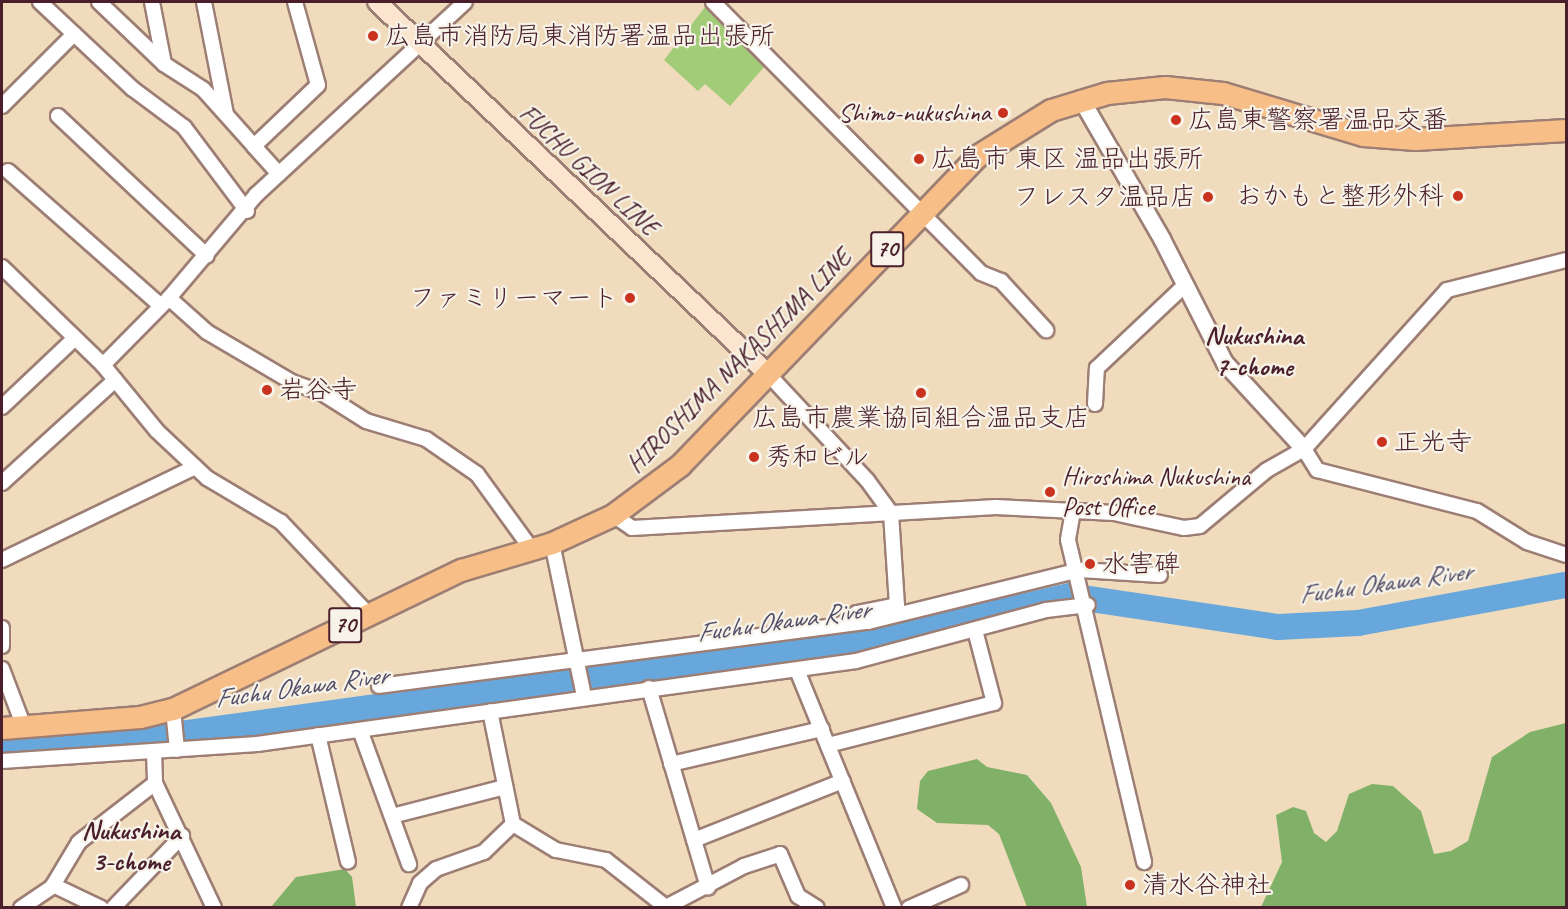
<!DOCTYPE html>
<html>
<head>
<meta charset="utf-8">
<style>
  body { margin:0 }
  #map { position:relative; width:1568px; height:909px; overflow:hidden; background:#f0dcbc; font-family:Caveat,"Klee One",sans-serif }
  div>[style] { position:absolute }
  .green>* { inset:0; background:#a2cc78 }
  .forest>* { inset:0; background:#81b068 }
  .river>* { height:26px; margin:-13px; padding:0 13px; transform-origin:13px; border-radius:13px; background:#68a7db }
  .roads { filter:drop-shadow(2px 0 #9d7e74) drop-shadow(-2px 0 #9d7e74) drop-shadow(0 2px #9d7e74) drop-shadow(0 -2px #9d7e74) }
  .minor>* { height:14px; margin:-7px; padding:0 7px; transform-origin:7px; border-radius:7px; background:#fff }
  .tertiary>* { height:16px; margin:-8px; padding:0 8px; transform-origin:8px; border-radius:8px; background:#fff }
  .secondary>* { height:18px; margin:-9px; padding:0 9px; transform-origin:9px; border-radius:9px; background:#fce5cf }
  .primary>* { height:21px; margin:-10.5px; padding:0 10.5px; transform-origin:10.5px; border-radius:10.5px; background:#f7be87 }
  .dots>* { width:16px; height:16px; translate:-50% -50%; box-sizing:border-box; border:3px solid #f7f3e8; border-radius:50% }
  span { translate:-50% -50%; white-space:nowrap; text-align:center; line-height:1.15; -webkit-text-stroke:4.5px #f7f3e8; paint-order:stroke }
  .shield-label span { padding:2px 4px; background:#f7f3e8; border:2px solid; border-radius:4px; -webkit-text-stroke-width:0 }
  .shield-label { font-size:24px; color:#4a1f2b; font-weight:700 }
  .poi-label { font-size:26px; color:#4a1f2b }
  .left { translate:0 -50%; text-align:left }
  .right { translate:-100% -50%; text-align:right }
  .street-label { font-size:26px; color:#4a1f2b }
  .neighbourhood-label { font-size:27px; color:#4a1f2b; font-weight:700 }
  .water-label { font-size:27px; color:#544f69; font-style:italic }
  .frame { position:absolute; inset:0; border:3px solid #4a1f2b; pointer-events:none }
</style>
</head>
<body>
<div id="map">
  <div class="green">
    <div style="clip-path:polygon(705px 7px,765px 66px,730px 106px,705px 84px,698px 91px,664px 60px)"></div>
  </div>
  <div class="forest">
    <div style="clip-path:polygon(1566px 723px,1566px 907px,1261px 907px,1282px 862px,1276px 815px,1293px 807px,1306px 811px,1314px 833px,1326px 842px,1337px 831px,1349px 794px,1372px 784px,1393px 786px,1421px 811px,1434px 854px,1451px 851px,1468px 841px,1492px 757px,1530px 732px)"></div>
    <div style="clip-path:polygon(977px 759px,987px 767px,1027px 775px,1051px 803px,1081px 867px,1087px 907px,1027px 907px,999px 834px,988px 825px,937px 823px,917px 809px,920px 781px,928px 771px)"></div>
    <div style="clip-path:polygon(345px 869px,352px 877px,356px 907px,271px 907px,296px 877px)"></div>
  </div>
  <div class="river">
    <div style="left:2px;top:748px;width:142px;rotate:-3.6deg"></div>
    <div style="left:144px;top:739px;width:768px;rotate:-7.86deg"></div>
    <div style="left:905px;top:634px;width:169px;rotate:-13deg"></div>
    <div style="left:1070px;top:596px;width:210px;rotate:8.5deg"></div>
    <div style="left:1278px;top:627px;width:80px;rotate:-2.9deg"></div>
    <div style="left:1358px;top:623px;width:211px;rotate:-10.4deg"></div>
  </div>
  <div class="roads">
    <div class="minor">
      <div style="left:40px;top:2px;width:127px;rotate:43.1deg"></div>
      <div style="left:133px;top:89px;width:64px;rotate:36.7deg"></div>
      <div style="left:184px;top:127px;width:105px;rotate:53.1deg"></div>
      <div style="left:99px;top:2px;width:90px;rotate:43.6deg"></div>
      <div style="left:164px;top:64px;width:46px;rotate:32.7deg"></div>
      <div style="left:203px;top:89px;width:76px;rotate:48.2deg"></div>
      <div style="left:152px;top:2px;width:63px;rotate:79deg"></div>
      <div style="left:204px;top:2px;width:114px;rotate:78.9deg"></div>
      <div style="left:713px;top:2px;width:381px;rotate:45.3deg"></div>
      <div style="left:981px;top:273px;width:22px;rotate:22deg"></div>
      <div style="left:1001px;top:281px;width:67px;rotate:47.4deg"></div>
      <div style="left:2px;top:106px;width:102px;rotate:-45deg"></div>
      <div style="left:58px;top:116px;width:204px;rotate:43.2deg"></div>
      <div style="left:8px;top:171px;width:204px;rotate:41.4deg"></div>
      <div style="left:279px;top:174px;width:38px;rotate:-132deg"></div>
      <div style="left:254px;top:146px;width:88px;rotate:-43.6deg"></div>
      <div style="left:318px;top:85px;width:86px;rotate:-105.5deg"></div>
      <div style="left:2px;top:267px;width:141px;rotate:44.1deg"></div>
      <div style="left:103px;top:365px;width:85px;rotate:50.7deg"></div>
      <div style="left:157px;top:431px;width:69px;rotate:43.2deg"></div>
      <div style="left:207px;top:478px;width:86px;rotate:30.7deg"></div>
      <div style="left:281px;top:522px;width:127px;rotate:46.6deg"></div>
      <div style="left:169px;top:298px;width:51px;rotate:41.8deg"></div>
      <div style="left:207px;top:332px;width:99px;rotate:30.5deg"></div>
      <div style="left:292px;top:382px;width:32px;rotate:20deg"></div>
      <div style="left:322px;top:393px;width:52px;rotate:32.5deg"></div>
      <div style="left:366px;top:421px;width:63px;rotate:16.7deg"></div>
      <div style="left:426px;top:439px;width:62px;rotate:34.5deg"></div>
      <div style="left:477px;top:474px;width:90px;rotate:54deg"></div>
      <div style="left:103px;top:365px;width:94px;rotate:-45.4deg"></div>
      <div style="left:169px;top:298px;width:135px;rotate:-49.8deg"></div>
      <div style="left:256px;top:195px;width:284px;rotate:-42.7deg"></div>
      <div style="left:768px;top:374px;width:145px;rotate:47deg"></div>
      <div style="left:867px;top:480px;width:41px;rotate:54deg"></div>
      <div style="left:891px;top:513px;width:92px;rotate:86.3deg"></div>
      <div style="left:897px;top:605px;width:41px;rotate:168.7deg"></div>
      <div style="left:857px;top:613px;width:19px;rotate:145deg"></div>
      <div style="left:1095px;top:404px;width:36px;rotate:-87deg"></div>
      <div style="left:1097px;top:368px;width:121px;rotate:-43.3deg"></div>
      <div style="left:2px;top:407px;width:100px;rotate:-43.4deg"></div>
      <div style="left:1304px;top:449px;width:25px;rotate:58deg"></div>
      <div style="left:1317px;top:470px;width:165px;rotate:14.4deg"></div>
      <div style="left:1477px;top:511px;width:59px;rotate:31.8deg"></div>
      <div style="left:1527px;top:542px;width:41px;rotate:18.4deg"></div>
      <div style="left:2px;top:483px;width:153px;rotate:-42.3deg"></div>
      <div style="left:1073px;top:511px;width:29px;rotate:100deg"></div>
      <div style="left:1068px;top:540px;width:331px;rotate:76.7deg"></div>
      <div style="left:613px;top:515px;width:23px;rotate:34deg"></div>
      <div style="left:632px;top:528px;width:365px;rotate:-3.3deg"></div>
      <div style="left:996px;top:507px;width:118px;rotate:2.9deg"></div>
      <div style="left:1114px;top:513px;width:72px;rotate:12.1deg"></div>
      <div style="left:1184px;top:528px;width:16px;rotate:-7deg"></div>
      <div style="left:1200px;top:526px;width:87px;rotate:-39.9deg"></div>
      <div style="left:1267px;top:470px;width:43px;rotate:-29.6deg"></div>
      <div style="left:1304px;top:449px;width:214px;rotate:-48deg"></div>
      <div style="left:1447px;top:290px;width:123px;rotate:-14.1deg"></div>
      <div style="left:552px;top:543px;width:156px;rotate:78.2deg"></div>
      <div style="left:2px;top:560px;width:214px;rotate:-25.7deg"></div>
      <div style="left:2px;top:628px;width:18px;rotate:90deg"></div>
      <div style="left:2px;top:669px;width:62px;rotate:69.2deg"></div>
      <div style="left:797px;top:670px;width:257px;rotate:67.8deg"></div>
      <div style="left:379px;top:686px;width:493px;rotate:-7.5deg"></div>
      <div style="left:868px;top:622px;width:218px;rotate:-13.8deg"></div>
      <div style="left:1080px;top:570px;width:80px;rotate:3.6deg"></div>
      <div style="left:649px;top:688px;width:208px;rotate:73.5deg"></div>
      <div style="left:173px;top:709px;width:41px;rotate:84.4deg"></div>
      <div style="left:360px;top:730px;width:143px;rotate:69.9deg"></div>
      <div style="left:318px;top:735px;width:130px;rotate:76.7deg"></div>
      <div style="left:828px;top:745px;width:171px;rotate:-14.2deg"></div>
      <div style="left:994px;top:703px;width:75px;rotate:-104.6deg"></div>
      <div style="left:154px;top:752px;width:31px;rotate:88deg"></div>
      <div style="left:155px;top:783px;width:138px;rotate:64.7deg"></div>
      <div style="left:2px;top:761px;width:256px;rotate:-3.8deg"></div>
      <div style="left:257px;top:744px;width:605px;rotate:-7.89deg"></div>
      <div style="left:856px;top:661px;width:197px;rotate:-15deg"></div>
      <div style="left:1046px;top:610px;width:42px;rotate:-6.8deg"></div>
      <div style="left:671px;top:764px;width:155px;rotate:-13.1deg"></div>
      <div style="left:392px;top:816px;width:117px;rotate:-14.4deg"></div>
      <div style="left:513px;top:824px;width:50px;rotate:31.2deg"></div>
      <div style="left:556px;top:850px;width:51px;rotate:11.3deg"></div>
      <div style="left:606px;top:860px;width:76px;rotate:38.1deg"></div>
      <div style="left:666px;top:907px;width:88px;rotate:-27.7deg"></div>
      <div style="left:744px;top:866px;width:38px;rotate:-18deg"></div>
      <div style="left:780px;top:854px;width:46px;rotate:66.8deg"></div>
      <div style="left:798px;top:896px;width:22px;rotate:32deg"></div>
      <div style="left:694px;top:840px;width:160px;rotate:-21.6deg"></div>
      <div style="left:53px;top:885px;width:53px;rotate:25.6deg"></div>
      <div style="left:21px;top:908px;width:37px;rotate:-34deg"></div>
      <div style="left:52px;top:887px;width:52px;rotate:-59deg"></div>
      <div style="left:79px;top:842px;width:96px;rotate:-37.8deg"></div>
      <div style="left:113px;top:908px;width:100px;rotate:-46.2deg"></div>
      <div style="left:409px;top:908px;width:27px;rotate:-66deg"></div>
      <div style="left:420px;top:883px;width:21px;rotate:-41deg"></div>
      <div style="left:436px;top:869px;width:51px;rotate:-19.5deg"></div>
      <div style="left:484px;top:852px;width:40px;rotate:-44deg"></div>
      <div style="left:513px;top:824px;width:115px;rotate:-101.5deg"></div>
      <div style="left:909px;top:908px;width:57px;rotate:-23.9deg"></div>
    </div>
    <div class="tertiary">
      <div style="left:1081px;top:99px;width:162px;rotate:59.9deg"></div>
      <div style="left:1162px;top:239px;width:139px;rotate:63.1deg"></div>
      <div style="left:1225px;top:363px;width:117px;rotate:47.4deg"></div>
    </div>
    <div class="secondary">
      <div style="left:377px;top:2px;width:540px;rotate:43.57deg"></div>
    </div>
    <div class="primary">
      <div style="left:2px;top:728px;width:138px;rotate:-4.6deg"></div>
      <div style="left:140px;top:717px;width:34px;rotate:-14deg"></div>
      <div style="left:173px;top:709px;width:320px;rotate:-25.8deg"></div>
      <div style="left:461px;top:570px;width:95px;rotate:-16.5deg"></div>
      <div style="left:552px;top:543px;width:67px;rotate:-24.7deg"></div>
      <div style="left:613px;top:515px;width:84px;rotate:-36.7deg"></div>
      <div style="left:680px;top:465px;width:429px;rotate:-46.1deg"></div>
      <div style="left:977px;top:156px;width:87px;rotate:-31.9deg"></div>
      <div style="left:1051px;top:110px;width:59px;rotate:-16.9deg"></div>
      <div style="left:1107px;top:93px;width:58px;rotate:-5.9deg"></div>
      <div style="left:1165px;top:87px;width:58px;rotate:5.9deg"></div>
      <div style="left:1223px;top:93px;width:146px;rotate:16.7deg"></div>
      <div style="left:1363px;top:135px;width:52px;rotate:4.4deg"></div>
      <div style="left:1415px;top:139px;width:151px;rotate:-3.4deg"></div>
    </div>
  </div>
  <div class="dots">
    <div style="left:373px;top:36px;background:#c8321e"></div>
    <div style="left:1003px;top:113px;background:#c8321e"></div>
    <div style="left:1176px;top:120px;background:#c8321e"></div>
    <div style="left:919px;top:159px;background:#c8321e"></div>
    <div style="left:1458px;top:196px;background:#c8321e"></div>
    <div style="left:1208px;top:197px;background:#c8321e"></div>
    <div style="left:630px;top:298px;background:#c8321e"></div>
    <div style="left:267px;top:390px;background:#c8321e"></div>
    <div style="left:921px;top:393px;background:#c8321e"></div>
    <div style="left:1382px;top:442px;background:#c8321e"></div>
    <div style="left:754px;top:457px;background:#c8321e"></div>
    <div style="left:1050px;top:492px;background:#c8321e"></div>
    <div style="left:1090px;top:564px;background:#c8321e"></div>
    <div style="left:1130px;top:885px;background:#c8321e"></div>
  </div>
  <div class="shield-label">
    <span style="left:887px;top:249px">70</span>
    <span style="left:345px;top:625px">70</span>
  </div>
  <div class="poi-label">
    <span class="left" style="left:385px;top:36px">広島市消防局東消防署温品出張所</span>
    <span class="right" style="left:991px;top:113px">Shimo-nukushina</span>
    <span class="left" style="left:1188px;top:120px">広島東警察署温品交番</span>
    <span class="left" style="left:931px;top:159px">広島市 東区 温品出張所</span>
    <span class="right" style="left:1444px;top:196px">おかもと整形外科</span>
    <span class="right" style="left:1196px;top:197px">フレスタ温品店</span>
    <span class="right" style="left:618px;top:298px">ファミリーマート</span>
    <span class="left" style="left:279px;top:390px">岩谷寺</span>
    <span style="left:921px;top:418px">広島市農業協同組合温品支店</span>
    <span class="left" style="left:1394px;top:442px">正光寺</span>
    <span class="left" style="left:766px;top:457px">秀和ビル</span>
    <span class="left" style="left:1062px;top:492px">Hiroshima Nukushina<br>Post Office</span>
    <span class="left" style="left:1102px;top:564px">水害碑</span>
    <span class="left" style="left:1142px;top:885px">清水谷神社</span>
  </div>
  <div class="street-label">
    <span style="left:589px;top:170px;rotate:43deg">FUCHU GION LINE</span>
    <span style="left:739px;top:361px;rotate:-45deg">HIROSHIMA NAKASHIMA LINE</span>
  </div>
  <div class="neighbourhood-label">
    <span style="left:1254px;top:351px">Nukushina<br>7-chome</span>
    <span style="left:131px;top:846px">Nukushina<br>3-chome</span>
  </div>
  <div class="water-label">
    <span style="left:1385px;top:583px;rotate:-8deg">Fuchu Okawa River</span>
    <span style="left:783px;top:621px;rotate:-8deg">Fuchu Okawa River</span>
    <span style="left:301px;top:687px;rotate:-8deg">Fuchu Okawa River</span>
  </div>
  <div class="frame"></div>
</div>
</body>
</html>
